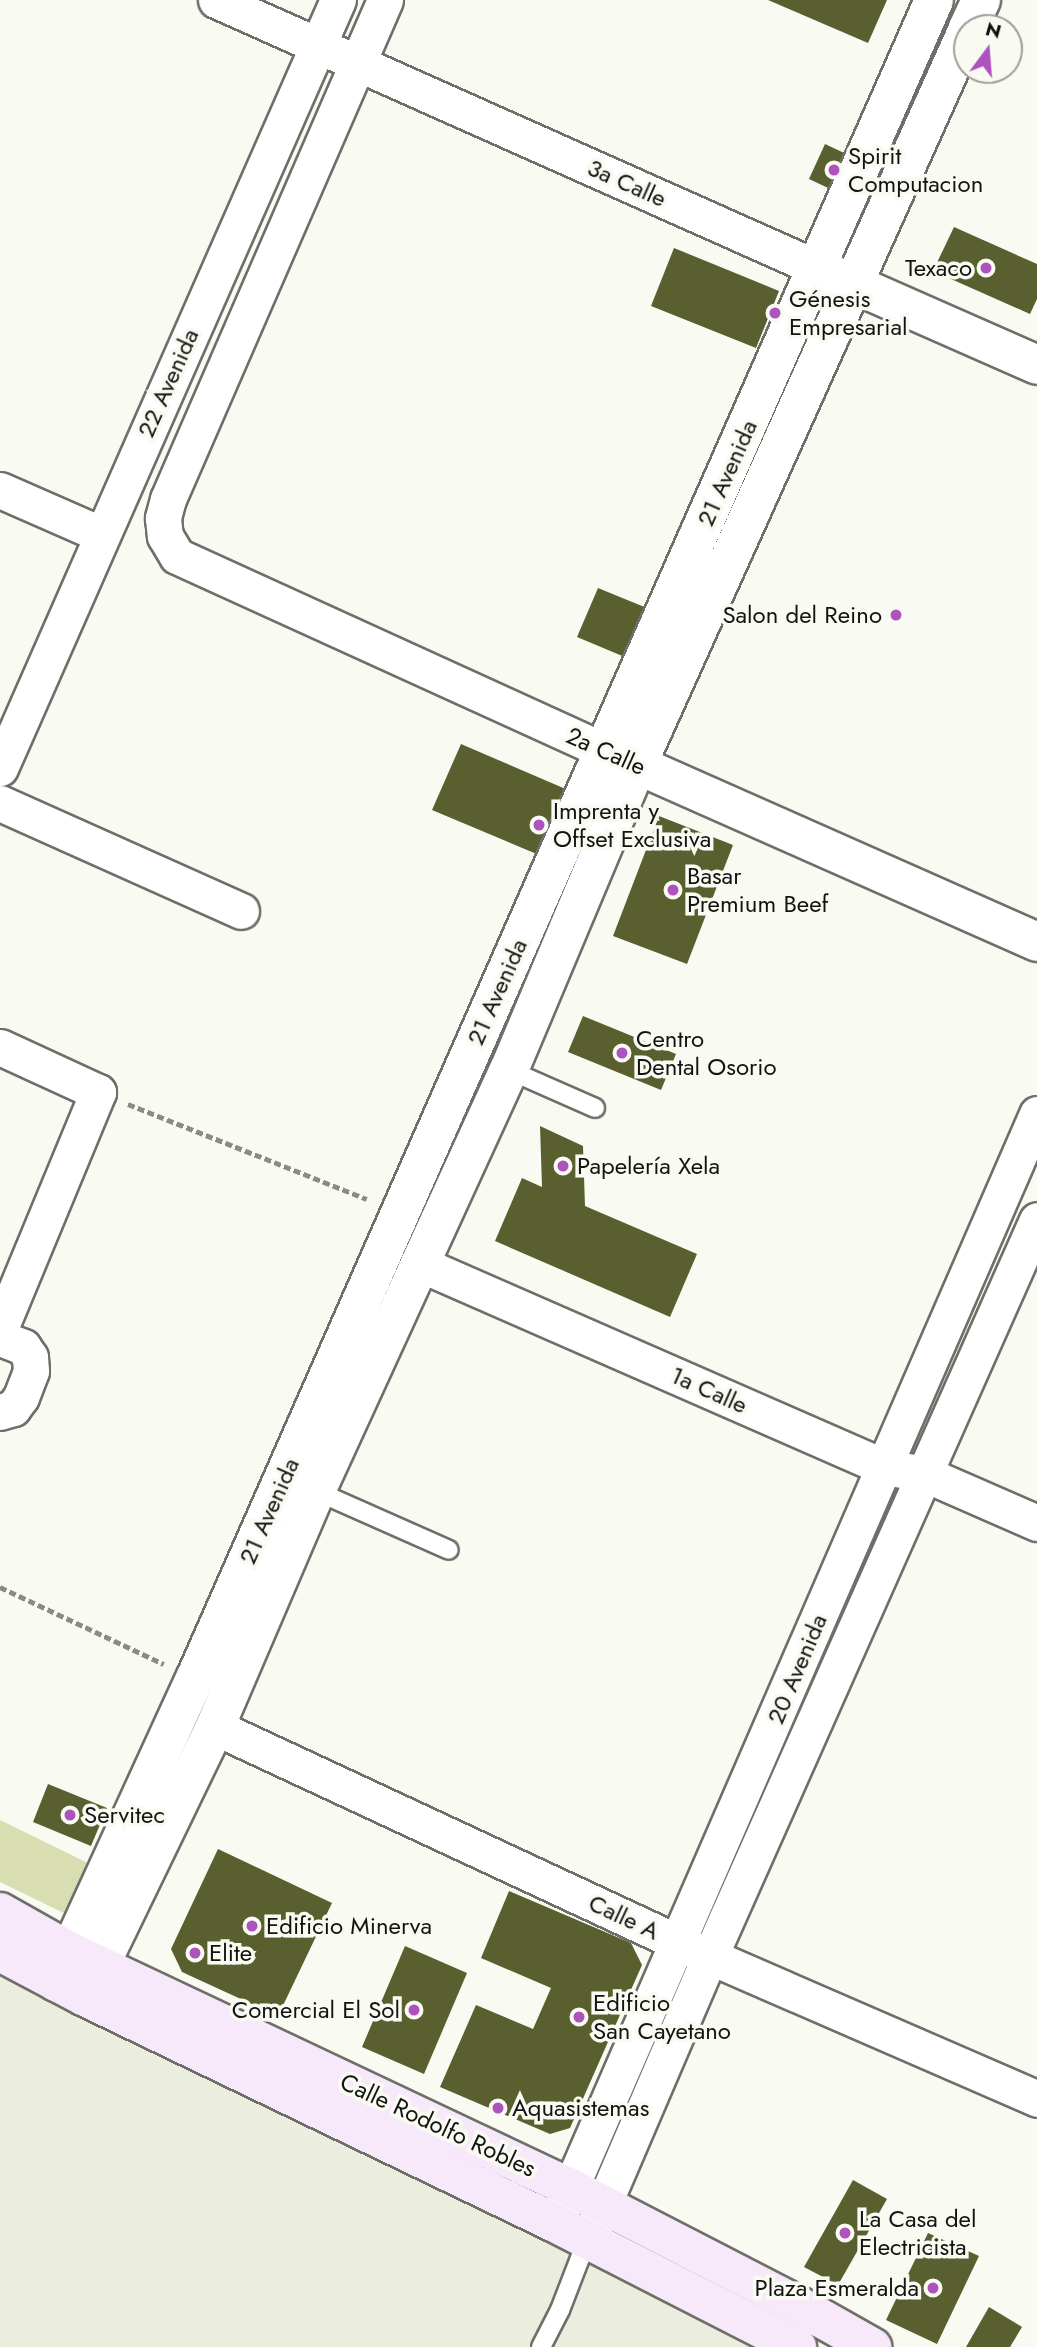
<!DOCTYPE html>
<html>
<head>
<meta charset="utf-8">
<style>
  body { margin:0 }
  #map { position:relative; width:1037px; height:2347px; overflow:hidden; background:#f9faf2; font-family:Jost,sans-serif }
  div>[style] { position:absolute }
  .built>* { inset:0; background:#ebeedf }
  .green>* { inset:0; background:#d8deb2 }
  .building>* { inset:0; background:#5a5f30 }
  .path>* { height:4.5px; margin-top:-2.25px; transform-origin:0; background:repeating-linear-gradient(90deg,#8b8b86 0 7px,transparent 0 10.5px) }
  .roads { filter:drop-shadow(2px 0 #6e6f69) drop-shadow(-2px 0 #6e6f69) drop-shadow(0 2px #6e6f69) drop-shadow(0 -2px #6e6f69) }
  .service>* { height:18px; margin:-9px; padding:0 9px; transform-origin:9px; border-radius:9px; background:#fff }
  .minor>* { height:35px; margin:-17.5px; padding:0 17.5px; transform-origin:17.5px; border-radius:17.5px; background:#fff }
  .tertiary>* { height:38px; margin:-19px; padding:0 19px; transform-origin:19px; border-radius:19px; background:#fff }
  .secondary>* { height:38px; margin:-19px; padding:0 19px; transform-origin:19px; border-radius:19px; background:#f8e9fa }
  .dots>* { width:19px; height:19px; translate:-50% -50%; box-sizing:border-box; border:4px solid #f9faf2; border-radius:50% }
  span { translate:-50% -50%; white-space:nowrap; text-align:center; line-height:1.15; -webkit-text-stroke:7px #f9faf2; paint-order:stroke }
  .poi-label { font-size:24px; color:#131311 }
  .left { translate:0 -50%; text-align:left }
  .right { translate:-100% -50%; text-align:right }
  .street-label { font-size:24px; color:#131311 }
  .north { position:absolute; left:953px; top:14px; width:70px; height:70px; box-sizing:border-box; background:#f9faf2; border:2px solid #9d9e98; border-radius:50%; rotate:16deg; font-size:19px; font-weight:700; line-height:28px; text-align:center; color:#131311 }
  .north::after { content:''; display:block; margin:auto; width:24px; height:32px; background:#ae53be; clip-path:polygon(50% 0,100% 100%,50% 72%,0 100%) }
</style>
</head>
<body>
<div id="map">
  <div class="built">
    <div style="clip-path:polygon(0 1970px,778px 2347px,0 2347px)"></div>
  </div>
  <div class="green">
    <div style="clip-path:polygon(0 1820px,98px 1868px,74px 1918px,0 1882px)"></div>
  </div>
  <div class="building">
    <div style="clip-path:polygon(768px 0,887px 0,868px 43px)"></div>
    <div style="clip-path:polygon(825px 144px,859px 160px,843px 195px,809px 179px)"></div>
    <div style="clip-path:polygon(954px 227px,1037px 264px,1037px 299px,1030px 314px,933px 271px)"></div>
    <div style="clip-path:polygon(674px 248px,779px 291px,756px 348px,651px 306px)"></div>
    <div style="clip-path:polygon(598px 588px,659px 613px,639px 663px,577px 637px)"></div>
    <div style="clip-path:polygon(461px 744px,568px 790px,539px 855px,432px 810px)"></div>
    <div style="clip-path:polygon(659px 816px,733px 845px,687px 964px,613px 936px)"></div>
    <div style="clip-path:polygon(583px 1016px,676px 1054px,661px 1090px,568px 1052px)"></div>
    <div style="clip-path:polygon(540px 1126px,583px 1146px,585px 1206px,697px 1254px,670px 1317px,495px 1241px,522px 1178px,542px 1187px)"></div>
    <div style="clip-path:polygon(48px 1784px,107px 1808px,91px 1846px,33px 1822px)"></div>
    <div style="clip-path:polygon(218px 1849px,332px 1903px,278px 2016px,182px 1972px,171px 1949px)"></div>
    <div style="clip-path:polygon(509px 1891px,631px 1943px,642px 1965px,570px 2128px,550px 2134px,440px 2087px,476px 2005px,533px 2029px,551px 1988px,481px 1958px)"></div>
    <div style="clip-path:polygon(405px 1946px,467px 1973px,424px 2074px,362px 2047px)"></div>
    <div style="clip-path:polygon(853px 2180px,887px 2199px,838px 2285px,804px 2267px)"></div>
    <div style="clip-path:polygon(928px 2233px,979px 2256px,937px 2344px,886px 2320px)"></div>
    <div style="clip-path:polygon(989px 2307px,1022px 2327px,1010px 2347px,966px 2347px)"></div>
  </div>
  <div class="path">
    <div style="left:128px;top:1104px;width:257px;rotate:21.7deg"></div>
    <div style="left:0;top:1587px;width:181px;rotate:25.2deg"></div>
  </div>
  <div class="roads">
    <div class="service">
      <div style="left:509px;top:1070px;width:94px;rotate:23.8deg"></div>
      <div style="left:316px;top:1491px;width:145px;rotate:23.9deg"></div>
      <div style="left:541px;top:2347px;width:42px;rotate:-62.8deg"></div>
      <div style="left:560px;top:2310px;width:75px;rotate:-68.9deg"></div>
    </div>
    <div class="minor">
      <div style="left:216px;top:0;width:658px;rotate:24.03deg"></div>
      <div style="left:385px;top:0;width:544px;rotate:113.5deg"></div>
      <div style="left:168px;top:499px;width:20px;rotate:105deg"></div>
      <div style="left:163px;top:518px;width:18px;rotate:84deg"></div>
      <div style="left:165px;top:536px;width:23px;rotate:59deg"></div>
      <div style="left:177px;top:556px;width:470px;rotate:24.5deg"></div>
      <div style="left:0;top:490px;width:109px;rotate:23.7deg"></div>
      <div style="left:0;top:768px;width:839px;rotate:-66.25deg"></div>
      <div style="left:0;top:803px;width:264px;rotate:24.1deg"></div>
      <div style="left:0;top:1047px;width:108px;rotate:24.7deg"></div>
      <div style="left:98px;top:1092px;width:256px;rotate:112.5deg"></div>
      <div style="left:418px;top:1263px;width:509px;rotate:23.64deg"></div>
      <div style="left:884px;top:1467px;width:42px;rotate:9.7deg"></div>
      <div style="left:925px;top:1474px;width:122px;rotate:23.6deg"></div>
      <div style="left:0;top:1338px;width:25px;rotate:21deg"></div>
      <div style="left:23px;top:1347px;width:12px;rotate:55deg"></div>
      <div style="left:30px;top:1357px;width:14px;rotate:86deg"></div>
      <div style="left:31px;top:1371px;width:28px;rotate:111deg"></div>
      <div style="left:21px;top:1397px;width:14px;rotate:126deg"></div>
      <div style="left:13px;top:1408px;width:14px;rotate:163deg"></div>
      <div style="left:215px;top:1727px;width:512px;rotate:24.96deg"></div>
      <div style="left:679px;top:1943px;width:391px;rotate:23.5deg"></div>
      <div style="left:560px;top:2212px;width:1197px;rotate:-66.52deg"></div>
      <div style="left:592px;top:2231px;width:299px;rotate:-66.8deg"></div>
      <div style="left:710px;top:1956px;width:805px;rotate:-66.04deg"></div>
    </div>
    <div class="tertiary">
      <div style="left:968px;top:28px;width:31px;rotate:-65deg"></div>
      <div style="left:831px;top:274px;width:225px;rotate:23.8deg"></div>
      <div style="left:613px;top:754px;width:464px;rotate:23.9deg"></div>
      <div style="left:56px;top:1982px;width:333px;rotate:-65.4deg"></div>
      <div style="left:195px;top:1679px;width:1834px;rotate:-66.24deg"></div>
      <div style="left:85px;top:1996px;width:299px;rotate:-64.2deg"></div>
      <div style="left:215px;top:1727px;width:257px;rotate:-66.8deg"></div>
      <div style="left:316px;top:1491px;width:463px;rotate:-65.4deg"></div>
      <div style="left:509px;top:1070px;width:331px;rotate:-67.2deg"></div>
      <div style="left:637px;top:765px;width:805px;rotate:-65.79deg"></div>
    </div>
    <div class="secondary">
      <div style="left:0;top:1912px;width:81px;rotate:29.4deg"></div>
      <div style="left:71px;top:1952px;width:553px;rotate:25.27deg"></div>
      <div style="left:571px;top:2188px;width:251px;rotate:27.3deg"></div>
      <div style="left:794px;top:2303px;width:90px;rotate:29.4deg"></div>
      <div style="left:0;top:1952px;width:96px;rotate:27.9deg"></div>
      <div style="left:85px;top:1997px;width:522px;rotate:25.68deg"></div>
      <div style="left:555px;top:2223px;width:272px;rotate:27.1deg"></div>
    </div>
  </div>
  <div class="dots">
    <div style="left:834px;top:170px;background:#ae53be"></div>
    <div style="left:986px;top:268px;background:#ae53be"></div>
    <div style="left:775px;top:313px;background:#ae53be"></div>
    <div style="left:896px;top:615px;background:#ae53be"></div>
    <div style="left:539px;top:825px;background:#ae53be"></div>
    <div style="left:673px;top:890px;background:#ae53be"></div>
    <div style="left:622px;top:1053px;background:#ae53be"></div>
    <div style="left:563px;top:1166px;background:#ae53be"></div>
    <div style="left:70px;top:1815px;background:#ae53be"></div>
    <div style="left:252px;top:1926px;background:#ae53be"></div>
    <div style="left:195px;top:1953px;background:#ae53be"></div>
    <div style="left:414px;top:2010px;background:#ae53be"></div>
    <div style="left:579px;top:2017px;background:#ae53be"></div>
    <div style="left:498px;top:2108px;background:#ae53be"></div>
    <div style="left:845px;top:2233px;background:#ae53be"></div>
    <div style="left:933px;top:2288px;background:#ae53be"></div>
  </div>
  <div class="poi-label">
    <span class="left" style="left:848px;top:170px">Spirit<br>Computacion</span>
    <span class="right" style="left:972px;top:268px">Texaco</span>
    <span class="left" style="left:789px;top:313px">Génesis<br>Empresarial</span>
    <span class="right" style="left:882px;top:615px">Salon del Reino</span>
    <span class="left" style="left:553px;top:825px">Imprenta y<br>Offset Exclusiva</span>
    <span class="left" style="left:687px;top:890px">Basar<br>Premium Beef</span>
    <span class="left" style="left:636px;top:1053px">Centro<br>Dental Osorio</span>
    <span class="left" style="left:577px;top:1166px">Papelería Xela</span>
    <span class="left" style="left:84px;top:1815px">Servitec</span>
    <span class="left" style="left:266px;top:1926px">Edificio Minerva</span>
    <span class="left" style="left:209px;top:1953px">Elite</span>
    <span class="left" style="left:593px;top:2017px">Edificio<br>San Cayetano</span>
    <span class="right" style="left:400px;top:2010px">Comercial El Sol</span>
    <span class="left" style="left:512px;top:2108px">Aquasistemas</span>
    <span class="left" style="left:859px;top:2233px">La Casa del<br>Electricista</span>
    <span class="right" style="left:919px;top:2288px">Plaza Esmeralda</span>
  </div>
  <div class="street-label">
    <span style="left:627px;top:183px;rotate:24deg">3a Calle</span>
    <span style="left:168px;top:383px;rotate:-66deg">22 Avenida</span>
    <span style="left:727px;top:473px;rotate:-66deg">21 Avenida</span>
    <span style="left:606px;top:751px;rotate:24deg">2a Calle</span>
    <span style="left:497px;top:992px;rotate:-66deg">21 Avenida</span>
    <span style="left:709px;top:1390px;rotate:24deg">1a Calle</span>
    <span style="left:269px;top:1511px;rotate:-66deg">21 Avenida</span>
    <span style="left:797px;top:1669px;rotate:-67deg">20 Avenida</span>
    <span style="left:624px;top:1917px;rotate:25deg">Calle A</span>
    <span style="left:438px;top:2125px;rotate:25deg">Calle Rodolfo Robles</span>
  </div>
  <div class="north">N</div>
</div>
</body>
</html>
